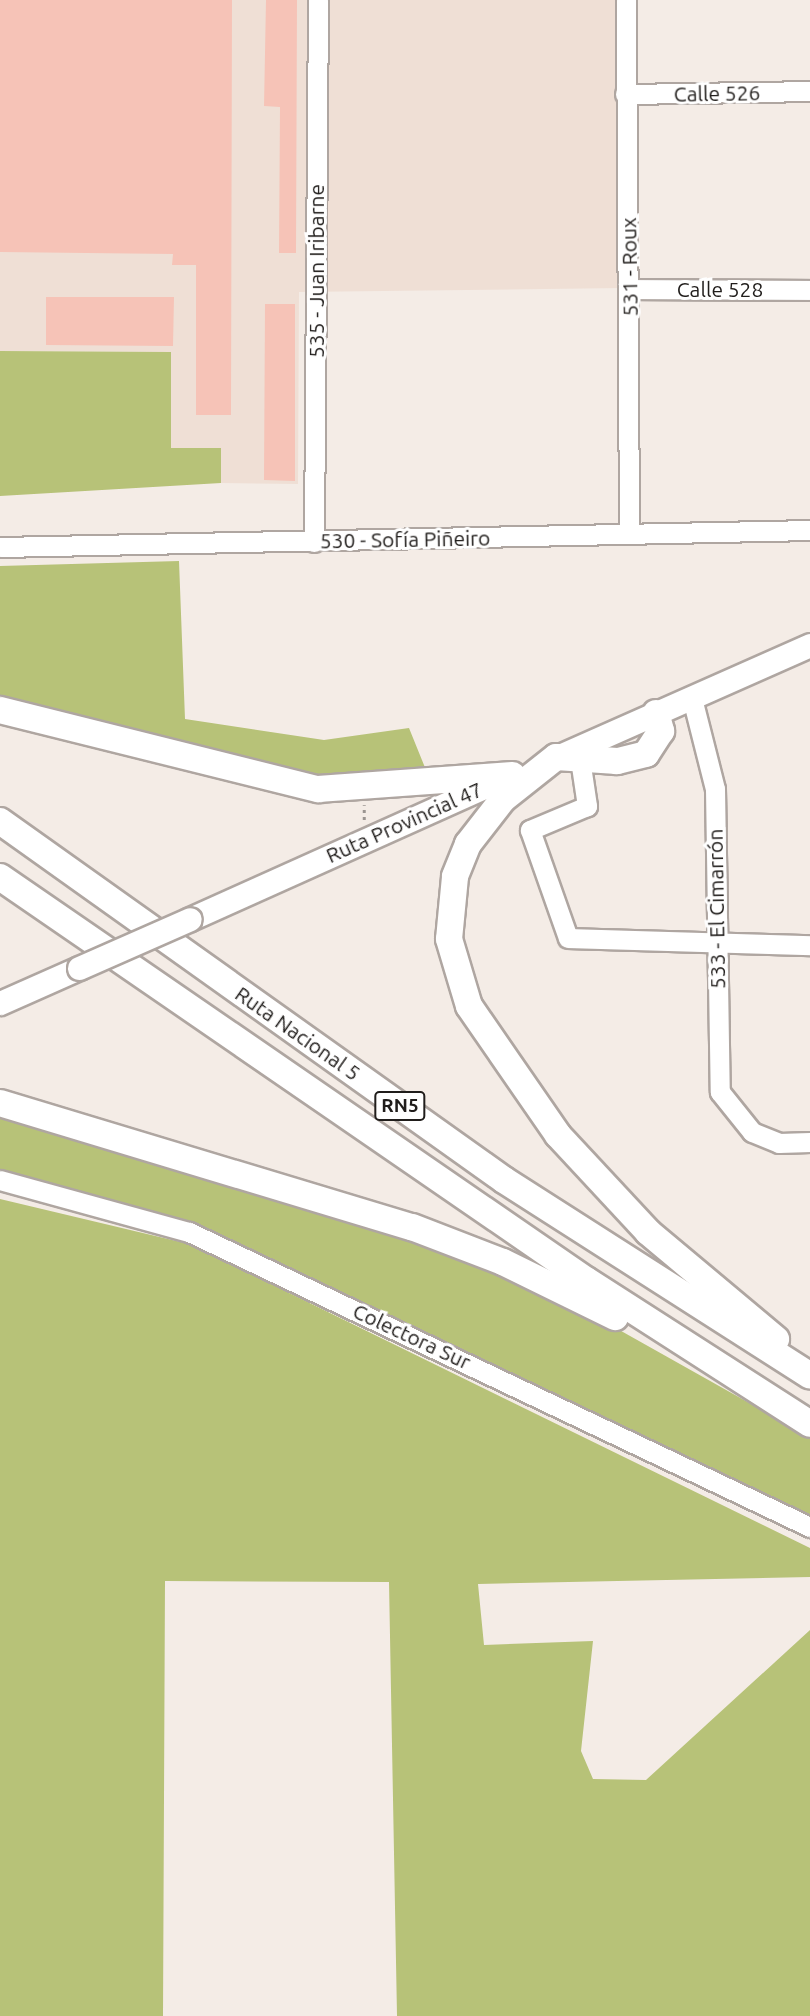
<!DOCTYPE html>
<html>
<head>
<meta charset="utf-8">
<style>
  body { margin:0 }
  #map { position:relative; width:810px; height:2016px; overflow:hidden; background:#f4ece6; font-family:Ubuntu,sans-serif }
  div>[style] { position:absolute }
  .built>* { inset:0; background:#efdfd5 }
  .green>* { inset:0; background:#b7c278 }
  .building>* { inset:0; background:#f6c3b7 }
  .path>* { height:2.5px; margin-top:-1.25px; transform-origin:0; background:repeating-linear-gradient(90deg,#9b9591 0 3.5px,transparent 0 7px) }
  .roads { filter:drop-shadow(2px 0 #afa6a1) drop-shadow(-2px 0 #afa6a1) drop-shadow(0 2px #afa6a1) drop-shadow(0 -2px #afa6a1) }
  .minor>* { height:19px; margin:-9.5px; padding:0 9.5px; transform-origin:9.5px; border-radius:9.5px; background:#fff }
  .major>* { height:23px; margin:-11.5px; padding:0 11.5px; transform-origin:11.5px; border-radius:11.5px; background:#fff }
  .highway>* { height:26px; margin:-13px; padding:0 13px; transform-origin:13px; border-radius:13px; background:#fff }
  .bridges { filter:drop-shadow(2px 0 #afa6a1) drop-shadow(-2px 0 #afa6a1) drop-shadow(0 2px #afa6a1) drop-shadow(0 -2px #afa6a1) }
  .major-bridge>* { height:23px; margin:-11.5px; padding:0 11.5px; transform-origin:11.5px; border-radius:11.5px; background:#fff }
  span { translate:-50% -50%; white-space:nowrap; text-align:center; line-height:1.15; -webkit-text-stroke:6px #fff; paint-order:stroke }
  .shield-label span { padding:2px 5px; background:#fff; border:2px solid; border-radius:5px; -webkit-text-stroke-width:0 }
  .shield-label { font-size:19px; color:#201d1b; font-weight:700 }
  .street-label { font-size:21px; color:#201d1b }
</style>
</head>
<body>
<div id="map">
  <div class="built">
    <div style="clip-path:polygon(0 0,619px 0,622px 288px,299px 292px,298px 484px,221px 483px,221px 449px,171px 448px,171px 352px,0 351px)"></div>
  </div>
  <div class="green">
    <div style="clip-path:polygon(0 351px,171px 352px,171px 448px,221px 448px,221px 483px,0 496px)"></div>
    <div style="clip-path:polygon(179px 561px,185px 719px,324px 740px,409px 728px,426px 770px,349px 782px,291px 773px,0 701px,0 566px)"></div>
    <div style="clip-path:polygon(0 1110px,354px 1212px,566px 1300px,810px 1437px,810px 1515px,192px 1224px,0 1170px)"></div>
    <div style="clip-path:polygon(0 1199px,189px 1244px,810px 1548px,810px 1577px,478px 1584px,484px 1645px,593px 1641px,581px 1751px,593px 1779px,646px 1780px,810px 1630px,810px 2016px,397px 2016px,389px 1582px,165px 1581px,163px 2016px,0 2016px)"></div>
  </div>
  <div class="building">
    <div style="clip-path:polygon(0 0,232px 0,231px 415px,196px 415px,196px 265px,172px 265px,173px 254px,0 252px)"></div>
    <div style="clip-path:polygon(266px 0,297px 0,296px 253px,279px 253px,280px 107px,264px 106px)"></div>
    <div style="clip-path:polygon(46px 297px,174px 297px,173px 346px,46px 345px)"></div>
    <div style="clip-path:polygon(265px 304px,295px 304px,295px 481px,264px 480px)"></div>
  </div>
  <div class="path">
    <div style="left:364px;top:820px;width:15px;rotate:-90deg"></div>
  </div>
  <div class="roads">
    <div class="minor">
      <div style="left:626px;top:0;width:534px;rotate:89.68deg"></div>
      <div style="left:625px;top:94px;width:185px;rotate:-0.9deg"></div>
      <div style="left:630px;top:289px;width:180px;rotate:0.3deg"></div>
      <div style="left:314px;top:542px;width:542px;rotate:-89.58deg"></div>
      <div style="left:0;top:547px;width:810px;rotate:-1.2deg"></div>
      <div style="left:692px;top:698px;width:94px;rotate:75.8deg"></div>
      <div style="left:715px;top:789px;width:303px;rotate:89.1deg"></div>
      <div style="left:720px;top:1092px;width:51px;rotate:51.3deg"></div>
      <div style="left:752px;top:1132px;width:29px;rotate:22deg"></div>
      <div style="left:779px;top:1143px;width:31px;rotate:-2deg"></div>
      <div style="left:580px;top:759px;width:48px;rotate:81.5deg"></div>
      <div style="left:587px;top:806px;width:62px;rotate:157.2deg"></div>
      <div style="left:530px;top:830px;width:114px;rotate:70.6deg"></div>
      <div style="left:568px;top:938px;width:242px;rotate:1.7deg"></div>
      <div style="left:0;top:1180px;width:196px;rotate:15.4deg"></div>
      <div style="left:189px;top:1232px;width:688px;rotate:25.41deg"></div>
    </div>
    <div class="major">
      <div style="left:555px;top:758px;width:279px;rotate:-23.9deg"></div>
      <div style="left:190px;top:919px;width:340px;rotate:-24.2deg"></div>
      <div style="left:0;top:1003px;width:86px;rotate:-23.9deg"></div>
    </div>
    <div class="highway">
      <div style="left:0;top:710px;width:328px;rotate:14deg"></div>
      <div style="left:318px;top:789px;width:195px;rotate:-4.1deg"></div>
      <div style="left:656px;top:713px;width:19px;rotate:74deg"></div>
      <div style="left:661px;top:731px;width:27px;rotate:123deg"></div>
      <div style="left:646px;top:754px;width:30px;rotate:166deg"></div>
      <div style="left:617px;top:761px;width:61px;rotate:-176.2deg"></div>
      <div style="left:556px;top:757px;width:68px;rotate:141.6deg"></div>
      <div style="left:503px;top:799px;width:57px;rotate:127.9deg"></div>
      <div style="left:468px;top:844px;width:35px;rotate:112deg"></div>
      <div style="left:455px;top:877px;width:62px;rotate:95.5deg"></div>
      <div style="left:449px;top:939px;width:70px;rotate:73.4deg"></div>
      <div style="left:469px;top:1006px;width:157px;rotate:55.4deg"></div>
      <div style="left:558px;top:1135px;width:132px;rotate:47.1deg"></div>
      <div style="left:648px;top:1232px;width:167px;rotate:39.9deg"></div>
      <div style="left:0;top:821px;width:619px;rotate:35.46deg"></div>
      <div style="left:504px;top:1180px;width:363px;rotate:32.6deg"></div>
      <div style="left:0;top:877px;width:711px;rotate:34.52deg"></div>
      <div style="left:586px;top:1280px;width:266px;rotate:32.7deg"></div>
      <div style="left:0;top:1103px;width:430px;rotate:16.8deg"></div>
      <div style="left:412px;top:1227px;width:97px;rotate:21deg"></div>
      <div style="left:503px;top:1262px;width:125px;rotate:26.2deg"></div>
    </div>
  </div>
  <div class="bridges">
    <div class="major-bridge">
      <div style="left:79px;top:968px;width:121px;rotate:-23.8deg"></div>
    </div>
  </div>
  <div class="shield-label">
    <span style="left:400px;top:1106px">RN5</span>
  </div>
  <div class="street-label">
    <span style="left:717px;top:93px;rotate:-1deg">Calle 526</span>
    <span style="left:629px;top:267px;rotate:-91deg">531 - Roux</span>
    <span style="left:316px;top:271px;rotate:-90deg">535 - Juan Iribarne</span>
    <span style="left:720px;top:289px">Calle 528</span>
    <span style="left:405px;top:539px;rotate:-1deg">530 - Sofía Piñeiro</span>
    <span style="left:404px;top:822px;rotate:-24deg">Ruta Provincial 47</span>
    <span style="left:716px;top:909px;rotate:-91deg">533 - El Cimarrón</span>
    <span style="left:298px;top:1033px;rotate:35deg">Ruta Nacional 5</span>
    <span style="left:412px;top:1336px;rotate:25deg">Colectora Sur</span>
  </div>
</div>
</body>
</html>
